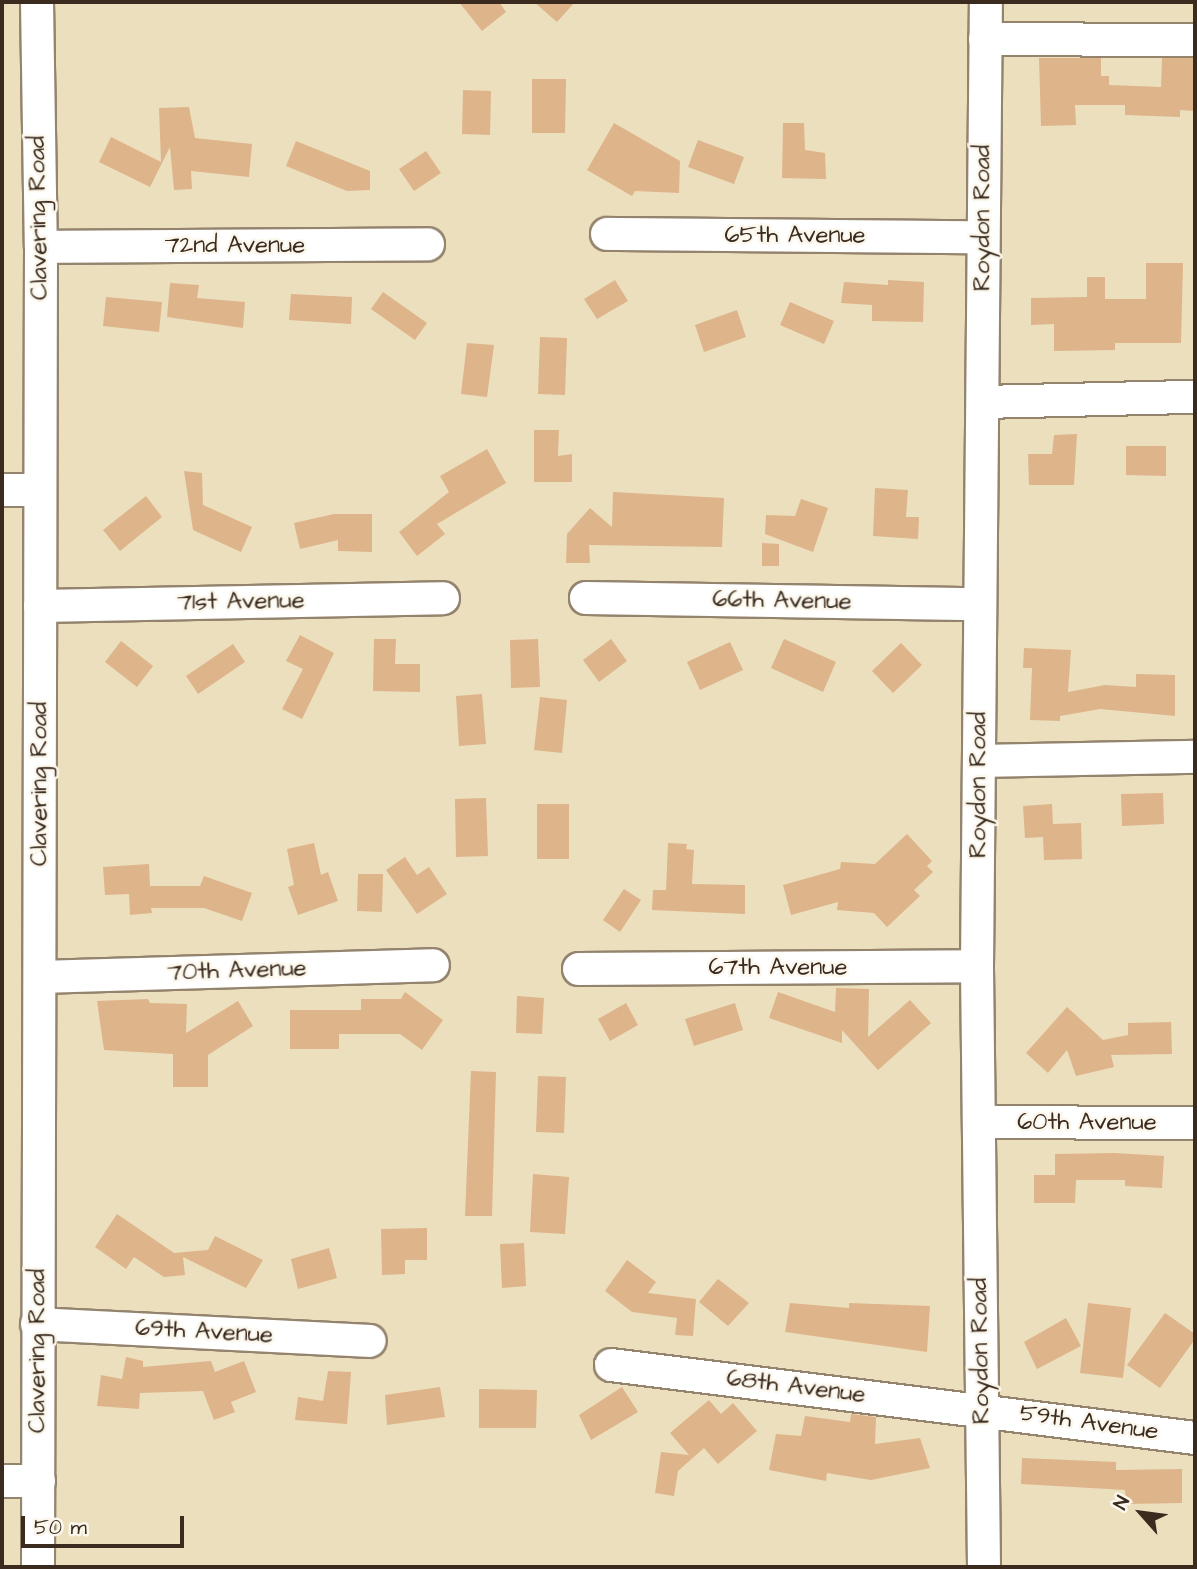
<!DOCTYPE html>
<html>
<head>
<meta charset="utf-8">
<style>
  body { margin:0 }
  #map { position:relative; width:1197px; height:1569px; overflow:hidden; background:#ecdfbe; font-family:"Architects Daughter",sans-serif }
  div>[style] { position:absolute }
  .building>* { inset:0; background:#deb48a }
  .roads { filter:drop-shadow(2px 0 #94846e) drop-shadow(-2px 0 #94846e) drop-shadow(0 2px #94846e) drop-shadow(0 -2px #94846e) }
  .minor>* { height:32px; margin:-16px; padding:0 16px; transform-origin:16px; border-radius:16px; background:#fff }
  span { translate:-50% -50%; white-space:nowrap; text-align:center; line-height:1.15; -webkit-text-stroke:5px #fbf7ec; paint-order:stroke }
  .street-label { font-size:24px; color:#3b2a1e }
  .frame { position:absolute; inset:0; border:4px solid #3b2a1e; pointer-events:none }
  .north { position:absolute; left:1106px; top:1478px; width:70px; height:70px; -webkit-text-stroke:5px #fbf7ec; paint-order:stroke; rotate:298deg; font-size:19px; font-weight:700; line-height:28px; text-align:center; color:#3b2a1e }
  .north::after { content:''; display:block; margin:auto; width:24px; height:32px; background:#3b2a1e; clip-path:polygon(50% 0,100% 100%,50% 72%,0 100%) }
  .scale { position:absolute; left:21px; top:1516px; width:163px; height:32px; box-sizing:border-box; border:4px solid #3b2a1e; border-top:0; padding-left:9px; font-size:21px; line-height:24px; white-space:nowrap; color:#3b2a1e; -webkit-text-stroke:5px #fbf7ec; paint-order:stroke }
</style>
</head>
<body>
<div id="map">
  <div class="building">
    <div style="clip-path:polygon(459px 2px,499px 2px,506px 12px,482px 31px)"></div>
    <div style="clip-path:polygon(534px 2px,575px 2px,557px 22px)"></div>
    <div style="clip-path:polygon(1039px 58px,1101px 58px,1101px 76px,1109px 76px,1109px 85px,1161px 87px,1162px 58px,1195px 58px,1194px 111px,1180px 110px,1180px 117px,1125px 115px,1125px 105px,1075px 105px,1076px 125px,1041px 126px)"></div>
    <div style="clip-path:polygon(532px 79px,566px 79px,565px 133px,532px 133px)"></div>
    <div style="clip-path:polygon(463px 90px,491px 91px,490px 135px,462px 134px)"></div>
    <div style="clip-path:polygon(189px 107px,195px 138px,252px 144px,249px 177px,191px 171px,192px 189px,174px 190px,170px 147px,150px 187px,99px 162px,111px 137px,161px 162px,159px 108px)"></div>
    <div style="clip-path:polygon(614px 123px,680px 161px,679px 193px,635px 191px,632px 196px,587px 170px)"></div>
    <div style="clip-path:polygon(783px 123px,804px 123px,805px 150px,825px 153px,826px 179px,782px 178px)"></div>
    <div style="clip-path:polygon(698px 140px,744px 157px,734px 184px,688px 167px)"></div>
    <div style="clip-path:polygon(296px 141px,370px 171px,370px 190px,347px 191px,286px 166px)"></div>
    <div style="clip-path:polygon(426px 151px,441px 173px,414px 191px,399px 169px)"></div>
    <div style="clip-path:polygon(1146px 263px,1183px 263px,1181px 343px,1115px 343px,1115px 350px,1054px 351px,1054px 324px,1031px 325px,1031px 298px,1087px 297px,1087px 277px,1105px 277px,1105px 299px,1146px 299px)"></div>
    <div style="clip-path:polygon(615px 280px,628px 301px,597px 319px,584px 299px)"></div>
    <div style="clip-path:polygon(888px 280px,924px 282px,923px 322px,872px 321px,872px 305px,841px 303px,844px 282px,888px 285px)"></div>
    <div style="clip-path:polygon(170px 283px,199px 285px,197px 298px,245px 302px,243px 328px,167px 317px)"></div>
    <div style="clip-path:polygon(383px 292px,427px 323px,415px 340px,371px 309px)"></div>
    <div style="clip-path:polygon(291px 294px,352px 297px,351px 324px,289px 320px)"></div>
    <div style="clip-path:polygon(106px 297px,162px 302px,159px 332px,103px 326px)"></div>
    <div style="clip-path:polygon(790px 302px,834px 321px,824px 344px,780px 325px)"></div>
    <div style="clip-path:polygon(737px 310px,746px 337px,704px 352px,695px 325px)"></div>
    <div style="clip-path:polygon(540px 337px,567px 338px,565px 395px,538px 394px)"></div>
    <div style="clip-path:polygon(467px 343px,494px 345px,487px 397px,461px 394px)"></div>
    <div style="clip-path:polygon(534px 430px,559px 430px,558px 456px,572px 454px,572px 482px,534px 482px)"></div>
    <div style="clip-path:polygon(1077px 434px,1074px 485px,1029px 485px,1028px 454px,1052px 454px,1054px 435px)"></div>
    <div style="clip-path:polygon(1126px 446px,1166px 446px,1166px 476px,1126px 475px)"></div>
    <div style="clip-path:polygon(487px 449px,506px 483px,437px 524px,445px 534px,417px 556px,399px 532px,449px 492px,440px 476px)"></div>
    <div style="clip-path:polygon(184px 471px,202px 473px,203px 505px,252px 527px,241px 552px,193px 530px)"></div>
    <div style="clip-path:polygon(875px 488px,908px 490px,906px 517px,919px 517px,918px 539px,873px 536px)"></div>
    <div style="clip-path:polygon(613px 492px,724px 498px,722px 547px,589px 545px,590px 563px,566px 563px,567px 534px,590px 508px,612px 527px)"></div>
    <div style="clip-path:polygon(146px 496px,162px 517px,120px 551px,103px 530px)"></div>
    <div style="clip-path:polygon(801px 499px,828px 508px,813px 552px,765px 534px,766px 515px,795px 516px)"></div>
    <div style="clip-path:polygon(334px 514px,372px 514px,372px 552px,338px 551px,338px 540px,300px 549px,294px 523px)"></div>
    <div style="clip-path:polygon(762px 543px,779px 544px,779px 566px,762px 566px)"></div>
    <div style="clip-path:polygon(300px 635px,334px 653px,302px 719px,282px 709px,303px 669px,286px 661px)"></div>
    <div style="clip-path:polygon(374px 639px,396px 639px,395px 664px,420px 664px,420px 692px,373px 691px)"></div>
    <div style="clip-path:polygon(538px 639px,540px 687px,511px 688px,510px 640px)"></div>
    <div style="clip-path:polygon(611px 639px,627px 661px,599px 682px,583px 660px)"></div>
    <div style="clip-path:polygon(784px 639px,836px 662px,823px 692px,771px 668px)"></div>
    <div style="clip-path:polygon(121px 641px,153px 666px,137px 687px,105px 662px)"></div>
    <div style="clip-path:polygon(730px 642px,743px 670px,700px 690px,687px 662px)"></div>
    <div style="clip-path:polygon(901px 643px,922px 665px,893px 693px,872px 671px)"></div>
    <div style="clip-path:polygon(233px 644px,245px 662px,198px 694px,186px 676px)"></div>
    <div style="clip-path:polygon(1024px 648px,1071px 650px,1068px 692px,1105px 685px,1136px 687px,1136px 674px,1175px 675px,1175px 716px,1100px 709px,1060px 716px,1060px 721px,1030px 720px,1032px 668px,1023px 668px)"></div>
    <div style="clip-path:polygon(482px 694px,486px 744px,459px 746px,456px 696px)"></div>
    <div style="clip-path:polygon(540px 697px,567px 700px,562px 753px,534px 750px)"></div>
    <div style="clip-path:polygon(1163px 793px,1164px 824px,1122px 826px,1121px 794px)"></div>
    <div style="clip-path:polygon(486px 798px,488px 856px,456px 857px,455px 799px)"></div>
    <div style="clip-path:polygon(537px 804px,569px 804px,569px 859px,537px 859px)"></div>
    <div style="clip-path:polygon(1052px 804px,1053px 824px,1081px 823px,1082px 859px,1044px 860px,1043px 837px,1025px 838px,1023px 806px)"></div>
    <div style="clip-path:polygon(907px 834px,932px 861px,927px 866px,933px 872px,914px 890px,920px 896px,887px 927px,874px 913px,837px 910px,838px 902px,791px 915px,783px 885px,840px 869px,841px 862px,875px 864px)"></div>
    <div style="clip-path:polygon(314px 843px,321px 875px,328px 872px,338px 901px,298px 915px,288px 887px,294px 885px,287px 849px)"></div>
    <div style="clip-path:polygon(668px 843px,687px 844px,686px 849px,694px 850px,692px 884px,745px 885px,745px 914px,652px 910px,653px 890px,666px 890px)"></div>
    <div style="clip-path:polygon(405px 857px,417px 875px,429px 867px,447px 894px,417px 914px,386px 870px)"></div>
    <div style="clip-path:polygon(149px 864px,150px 886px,200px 886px,204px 876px,252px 893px,242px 921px,204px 908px,151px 908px,152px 913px,130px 915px,129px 894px,105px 895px,103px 867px)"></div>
    <div style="clip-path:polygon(358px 874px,383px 874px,382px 912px,357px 911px)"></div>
    <div style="clip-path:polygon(624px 889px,641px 900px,620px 932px,603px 920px)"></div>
    <div style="clip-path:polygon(836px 988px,869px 989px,868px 1037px,910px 1000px,931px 1023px,878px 1070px,842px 1030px,842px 1043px,769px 1018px,778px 992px,835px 1012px)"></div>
    <div style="clip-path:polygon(405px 992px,443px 1020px,422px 1050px,400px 1034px,339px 1034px,339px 1049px,290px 1049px,290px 1010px,361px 1010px,361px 999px,401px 999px)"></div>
    <div style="clip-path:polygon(517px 996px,544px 998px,542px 1034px,516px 1033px)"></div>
    <div style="clip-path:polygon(148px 999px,150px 1003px,187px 1004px,186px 1033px,238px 1001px,253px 1026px,208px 1055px,208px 1087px,173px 1087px,173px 1054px,104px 1050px,97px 1001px)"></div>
    <div style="clip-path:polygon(626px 1003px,638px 1025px,610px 1041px,598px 1019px)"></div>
    <div style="clip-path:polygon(735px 1003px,743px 1030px,694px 1046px,685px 1019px)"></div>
    <div style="clip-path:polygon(1067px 1007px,1103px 1040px,1128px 1035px,1128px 1023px,1171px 1022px,1172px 1054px,1111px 1055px,1114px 1067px,1076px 1076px,1067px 1050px,1048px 1073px,1026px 1053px)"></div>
    <div style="clip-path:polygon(471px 1071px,496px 1072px,492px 1216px,465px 1216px)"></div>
    <div style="clip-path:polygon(538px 1076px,566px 1077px,564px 1133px,536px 1132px)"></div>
    <div style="clip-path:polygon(1115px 1153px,1164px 1156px,1162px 1188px,1125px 1186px,1125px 1180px,1076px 1180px,1075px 1203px,1034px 1203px,1034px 1175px,1055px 1175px,1055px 1154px)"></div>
    <div style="clip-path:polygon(533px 1174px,569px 1177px,565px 1234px,530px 1232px)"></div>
    <div style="clip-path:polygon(117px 1214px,174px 1253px,208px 1250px,215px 1236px,263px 1260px,246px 1288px,183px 1257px,185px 1275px,164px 1277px,134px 1257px,126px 1269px,95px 1247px)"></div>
    <div style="clip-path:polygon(427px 1228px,427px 1260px,405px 1260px,405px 1274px,382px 1275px,381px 1229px)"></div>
    <div style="clip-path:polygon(524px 1243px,526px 1286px,502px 1288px,500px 1244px)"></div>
    <div style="clip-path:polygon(329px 1248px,337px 1278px,298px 1289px,291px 1259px)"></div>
    <div style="clip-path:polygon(627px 1260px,656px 1282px,648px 1293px,696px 1299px,693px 1336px,675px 1335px,677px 1318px,632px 1312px,605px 1291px)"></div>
    <div style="clip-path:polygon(718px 1279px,749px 1303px,728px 1326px,699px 1302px)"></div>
    <div style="clip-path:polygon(790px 1303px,849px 1308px,849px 1303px,930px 1306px,927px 1352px,785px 1332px)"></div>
    <div style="clip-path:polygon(1088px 1303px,1131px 1308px,1123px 1378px,1080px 1373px)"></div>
    <div style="clip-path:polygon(1165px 1313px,1195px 1334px,1195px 1339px,1160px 1388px,1127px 1365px)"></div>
    <div style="clip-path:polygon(1066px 1318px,1081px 1346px,1037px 1369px,1024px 1342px)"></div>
    <div style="clip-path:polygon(126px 1357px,143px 1361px,143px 1367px,211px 1361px,215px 1372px,244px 1361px,256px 1392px,231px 1402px,235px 1412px,214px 1420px,203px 1391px,140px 1393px,139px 1409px,97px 1406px,101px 1375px,122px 1379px)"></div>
    <div style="clip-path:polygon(328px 1371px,351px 1372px,347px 1424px,295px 1420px,298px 1397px,323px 1401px)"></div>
    <div style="clip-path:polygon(440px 1387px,445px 1417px,387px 1425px,385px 1395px)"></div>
    <div style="clip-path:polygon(622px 1387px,638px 1412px,591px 1440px,579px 1415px)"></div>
    <div style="clip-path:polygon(479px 1389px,537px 1390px,536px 1428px,479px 1428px)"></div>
    <div style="clip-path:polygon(709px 1400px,721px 1414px,733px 1403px,757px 1431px,718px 1464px,704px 1448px,678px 1471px,674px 1496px,655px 1493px,661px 1452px,689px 1455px,670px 1433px)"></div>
    <div style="clip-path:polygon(851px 1414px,876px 1417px,875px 1444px,920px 1438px,930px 1468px,871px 1480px,827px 1473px,826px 1481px,769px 1470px,776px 1434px,801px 1436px,805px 1416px,850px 1422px)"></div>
    <div style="clip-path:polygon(1022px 1458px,1116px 1462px,1116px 1470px,1182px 1469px,1182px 1503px,1126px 1504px,1125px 1490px,1021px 1484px)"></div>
  </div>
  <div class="roads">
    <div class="minor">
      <div style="left:37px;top:2px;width:245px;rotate:89.1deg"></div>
      <div style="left:41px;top:247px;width:1320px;rotate:90.13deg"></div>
      <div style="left:985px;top:39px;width:210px;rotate:0.3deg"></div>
      <div style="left:607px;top:234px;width:375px;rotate:0.5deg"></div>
      <div style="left:41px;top:247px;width:387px;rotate:-0.4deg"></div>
      <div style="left:983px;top:402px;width:212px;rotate:-1.4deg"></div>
      <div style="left:2px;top:490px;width:35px"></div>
      <div style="left:586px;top:598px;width:392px;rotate:0.9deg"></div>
      <div style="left:40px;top:606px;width:403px;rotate:-1.1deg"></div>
      <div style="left:981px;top:761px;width:214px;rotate:-1.1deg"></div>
      <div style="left:579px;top:969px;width:398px;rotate:-0.4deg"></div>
      <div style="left:40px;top:977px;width:393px;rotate:-1.7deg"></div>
      <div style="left:979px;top:1122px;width:216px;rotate:0.3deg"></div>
      <div style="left:37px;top:1324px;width:333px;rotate:2.9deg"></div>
      <div style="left:611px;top:1365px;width:589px;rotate:7.13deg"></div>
      <div style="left:2px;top:1481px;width:37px"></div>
      <div style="left:984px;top:1567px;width:601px;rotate:-90.67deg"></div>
      <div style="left:977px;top:966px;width:964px;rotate:-89.47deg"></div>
    </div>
  </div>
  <div class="street-label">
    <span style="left:39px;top:218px;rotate:-91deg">Clavering Road</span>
    <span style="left:983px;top:218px;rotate:-90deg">Roydon Road</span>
    <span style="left:795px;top:236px">65th Avenue</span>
    <span style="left:235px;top:246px">72nd Avenue</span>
    <span style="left:782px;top:601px;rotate:1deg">66th Avenue</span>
    <span style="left:241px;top:602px;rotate:-1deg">71st Avenue</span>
    <span style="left:40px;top:784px;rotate:-90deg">Clavering Road</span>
    <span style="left:979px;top:785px;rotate:-90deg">Roydon Road</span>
    <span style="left:778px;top:968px">67th Avenue</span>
    <span style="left:237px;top:971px;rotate:-2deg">70th Avenue</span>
    <span style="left:1087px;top:1123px">60th Avenue</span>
    <span style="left:204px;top:1332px;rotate:3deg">69th Avenue</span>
    <span style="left:38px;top:1351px;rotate:-90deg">Clavering Road</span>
    <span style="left:981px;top:1351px;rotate:-91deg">Roydon Road</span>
    <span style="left:796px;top:1387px;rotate:7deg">68th Avenue</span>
    <span style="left:1089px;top:1423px;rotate:8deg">59th Avenue</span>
  </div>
  <div class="frame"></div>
  <div class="north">N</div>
  <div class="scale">50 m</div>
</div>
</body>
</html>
